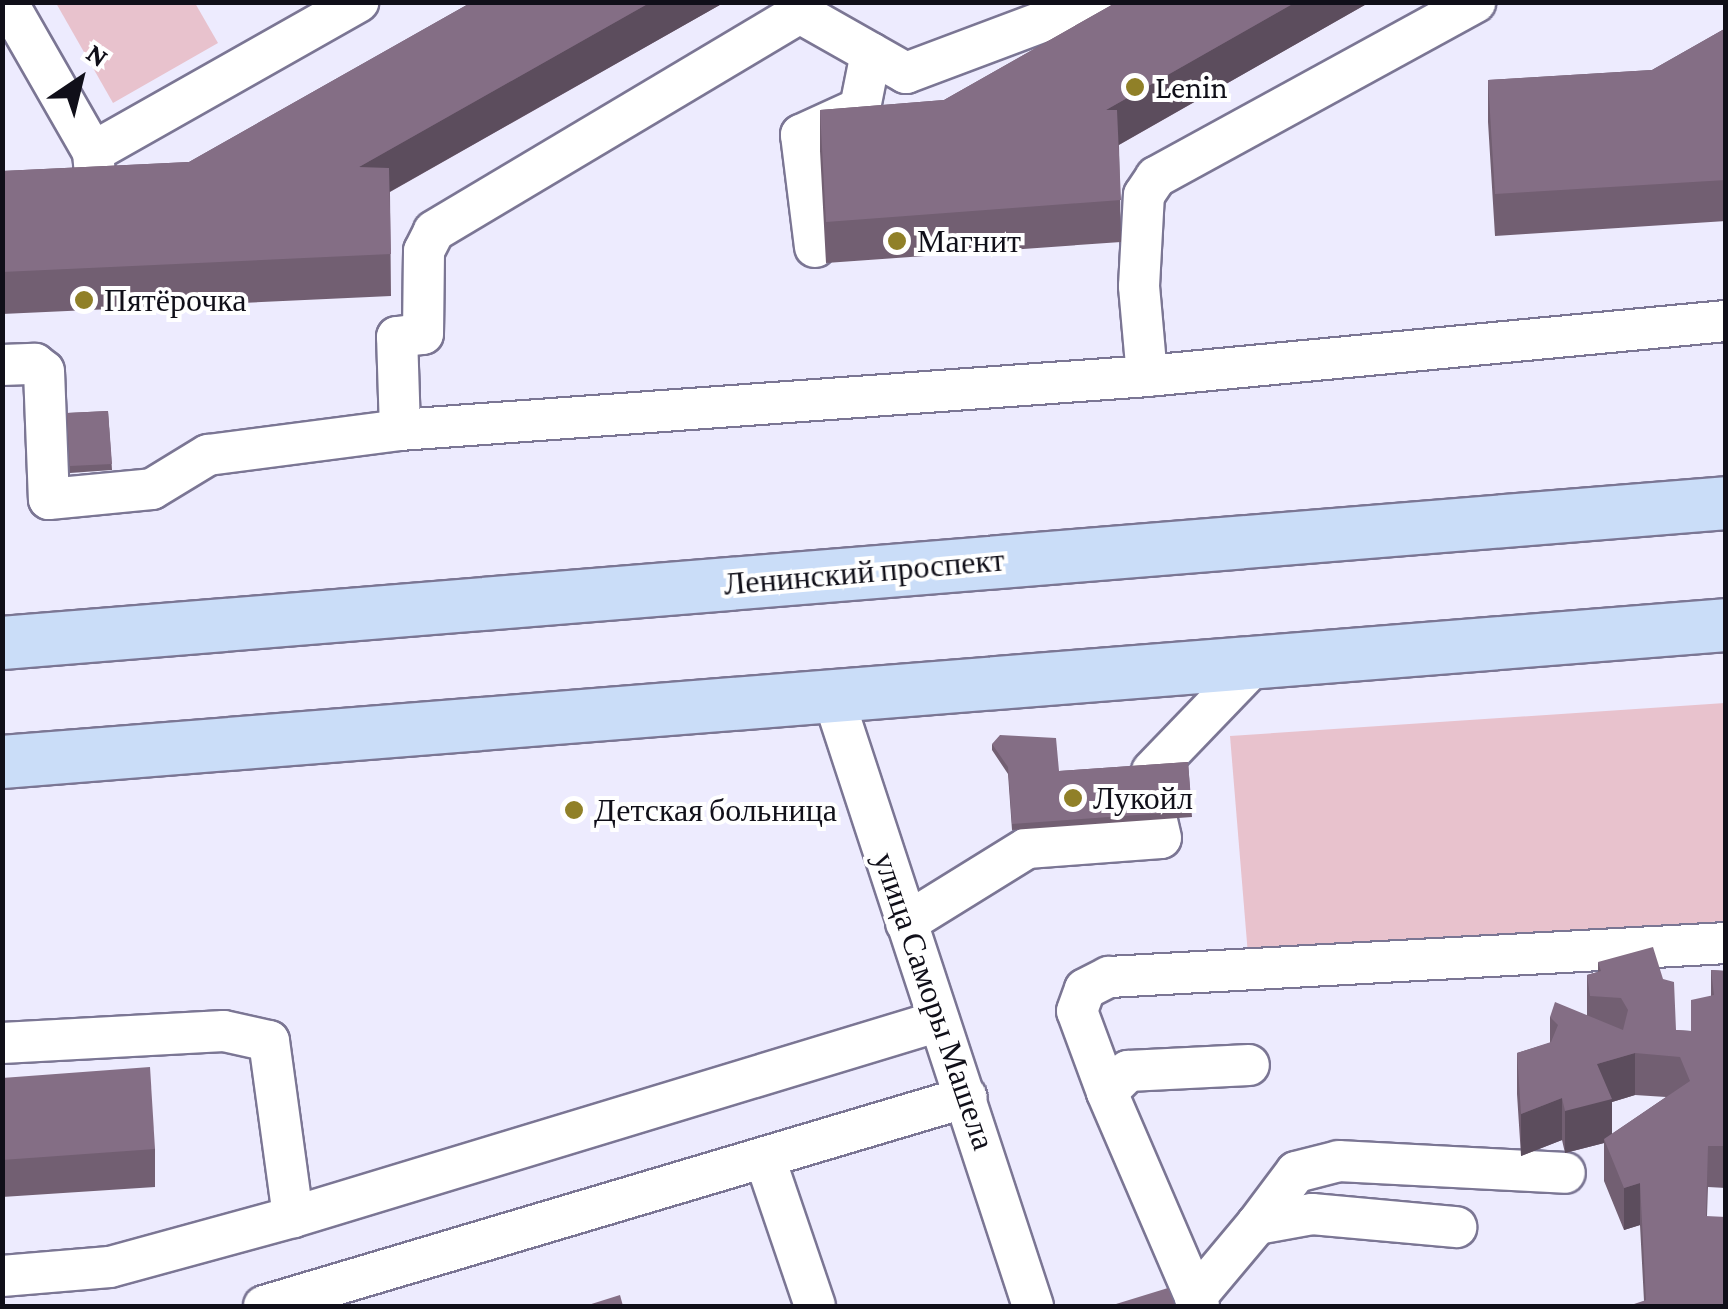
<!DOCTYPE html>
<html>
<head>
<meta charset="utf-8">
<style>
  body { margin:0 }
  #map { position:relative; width:1728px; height:1309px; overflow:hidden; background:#edebfe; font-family:"Crimson Pro",serif }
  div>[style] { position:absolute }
  .green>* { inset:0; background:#e8c2cd }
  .roads { filter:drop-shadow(2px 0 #7b7694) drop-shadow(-2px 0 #7b7694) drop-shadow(0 2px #7b7694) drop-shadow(0 -2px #7b7694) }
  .minor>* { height:40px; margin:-20px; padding:0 20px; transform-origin:20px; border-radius:20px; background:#fff }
  .major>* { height:52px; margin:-26px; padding:0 26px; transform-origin:26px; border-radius:26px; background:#caddf8 }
  .wall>* { inset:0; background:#725f72 }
  .shaded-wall>* { inset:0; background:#5c4d5d }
  .building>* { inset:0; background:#846e85 }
  .dots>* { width:28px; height:28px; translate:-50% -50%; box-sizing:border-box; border:5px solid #fff; border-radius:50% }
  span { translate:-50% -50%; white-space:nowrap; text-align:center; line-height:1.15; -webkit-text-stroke:8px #fff; paint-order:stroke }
  .poi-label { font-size:32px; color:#100f19 }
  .left { translate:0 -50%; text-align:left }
  .street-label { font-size:32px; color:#100f19 }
  .frame { position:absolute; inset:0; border:5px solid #100f19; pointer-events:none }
  .north { position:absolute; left:30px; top:30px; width:100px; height:100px; -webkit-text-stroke:8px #fff; paint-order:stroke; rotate:35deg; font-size:28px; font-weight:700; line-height:40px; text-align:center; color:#100f19 }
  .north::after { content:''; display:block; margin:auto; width:35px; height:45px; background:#100f19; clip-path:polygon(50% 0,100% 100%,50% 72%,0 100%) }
</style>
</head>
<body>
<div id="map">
  <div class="green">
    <div style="clip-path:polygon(56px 3px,195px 3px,218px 43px,113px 103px)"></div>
    <div style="clip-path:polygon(1725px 703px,1725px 921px,1248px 955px,1230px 736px)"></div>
  </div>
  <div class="roads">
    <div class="minor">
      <div style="left:7px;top:2px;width:173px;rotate:60.2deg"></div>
      <div style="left:93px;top:152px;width:23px;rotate:85deg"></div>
      <div style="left:801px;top:2px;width:11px;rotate:95deg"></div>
      <div style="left:800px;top:13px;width:122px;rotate:29.5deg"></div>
      <div style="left:906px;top:73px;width:202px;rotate:-20.6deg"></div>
      <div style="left:93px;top:152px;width:305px;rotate:-29.5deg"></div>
      <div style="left:815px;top:247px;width:113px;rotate:-97.1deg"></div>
      <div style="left:801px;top:135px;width:65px;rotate:-24.6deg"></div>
      <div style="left:860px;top:108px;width:56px;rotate:-78.7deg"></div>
      <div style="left:2px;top:365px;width:33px;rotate:-2deg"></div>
      <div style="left:35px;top:364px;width:11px;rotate:38deg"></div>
      <div style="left:44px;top:371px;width:128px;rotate:87.8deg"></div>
      <div style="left:49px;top:499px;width:103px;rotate:-5.5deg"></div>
      <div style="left:152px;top:489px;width:66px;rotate:-31.3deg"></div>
      <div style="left:208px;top:455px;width:194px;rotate:-7.4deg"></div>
      <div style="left:400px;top:430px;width:749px;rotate:-4.13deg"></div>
      <div style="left:1147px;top:376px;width:582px;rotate:-5.43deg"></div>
      <div style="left:1147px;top:376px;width:90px;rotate:-95.1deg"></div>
      <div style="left:1139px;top:286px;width:91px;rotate:-86.9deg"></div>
      <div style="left:1144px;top:195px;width:22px;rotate:-56deg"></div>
      <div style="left:1156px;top:177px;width:364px;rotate:-28.7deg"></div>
      <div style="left:400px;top:430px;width:93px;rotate:-91.8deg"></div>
      <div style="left:397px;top:337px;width:26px;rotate:-7deg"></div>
      <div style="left:423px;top:334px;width:83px;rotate:-89.3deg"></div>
      <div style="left:424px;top:251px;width:22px;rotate:-63deg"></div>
      <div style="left:434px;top:231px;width:426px;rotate:-30.8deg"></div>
      <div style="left:833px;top:697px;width:641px;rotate:71.82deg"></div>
      <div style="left:1152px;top:771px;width:150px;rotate:-46.1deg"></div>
      <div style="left:906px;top:923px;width:142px;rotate:-31.8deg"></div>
      <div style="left:1027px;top:848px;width:134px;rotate:-4.3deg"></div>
      <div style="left:1161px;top:838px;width:18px;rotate:-103deg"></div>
      <div style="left:2px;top:1043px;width:222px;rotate:-3.1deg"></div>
      <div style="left:224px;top:1031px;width:46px;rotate:12.5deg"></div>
      <div style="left:269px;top:1041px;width:178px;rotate:82.2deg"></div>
      <div style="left:293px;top:1217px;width:675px;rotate:-16.88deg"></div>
      <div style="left:1107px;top:1092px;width:86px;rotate:-110.3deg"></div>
      <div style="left:1077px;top:1011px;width:23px;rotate:-70deg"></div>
      <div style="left:1085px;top:989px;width:27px;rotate:-27deg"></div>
      <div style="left:1109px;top:977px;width:618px;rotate:-3.15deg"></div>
      <div style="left:765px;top:1159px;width:155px;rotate:71.2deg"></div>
      <div style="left:1257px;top:1224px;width:65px;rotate:-53.1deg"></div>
      <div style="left:1296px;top:1172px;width:44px;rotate:-14.3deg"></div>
      <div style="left:1339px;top:1161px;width:226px;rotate:3deg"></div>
      <div style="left:2px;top:1276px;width:108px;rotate:-4.8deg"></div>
      <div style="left:110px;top:1267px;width:190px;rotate:-15.3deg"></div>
      <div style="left:1195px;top:1298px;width:97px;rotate:-50deg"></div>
      <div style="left:1257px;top:1224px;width:56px;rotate:-10.3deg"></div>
      <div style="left:1312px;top:1214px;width:145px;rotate:5.2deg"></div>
      <div style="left:264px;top:1306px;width:733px;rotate:-16.56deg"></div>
      <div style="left:1199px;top:1306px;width:233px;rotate:-113.3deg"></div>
      <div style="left:1107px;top:1092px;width:30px;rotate:-45deg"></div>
      <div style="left:1128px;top:1071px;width:121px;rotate:-2.8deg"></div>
    </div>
    <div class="major">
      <div style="left:2px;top:643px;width:1730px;rotate:-4.64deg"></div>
      <div style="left:2px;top:762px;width:1729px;rotate:-4.54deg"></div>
    </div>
  </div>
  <div class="wall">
    <div style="clip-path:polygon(472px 2px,725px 2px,390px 192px,391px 296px,2px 314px,2px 171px,189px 162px)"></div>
    <div style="clip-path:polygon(1117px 2px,1370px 2px,1119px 145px,1121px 242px,826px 263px,820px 151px,820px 110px,944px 100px)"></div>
    <div style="clip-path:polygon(1726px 28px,1726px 221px,1495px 236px,1488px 122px,1488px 80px,1652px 70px)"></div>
    <div style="clip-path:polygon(108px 411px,112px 470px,70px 473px,67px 413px)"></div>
    <div style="clip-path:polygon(992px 744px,1059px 771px,1188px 762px,1192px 817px,1012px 830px,1008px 774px,992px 750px)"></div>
    <div style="clip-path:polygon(evenodd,1598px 962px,1676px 1030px,1691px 1031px,1711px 996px,1711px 970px,1726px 971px,1726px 1188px,1708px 1187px,1707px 1216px,1726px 1306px,1644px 1301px,1640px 1225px,1624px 1230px,1604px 1181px,1604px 1143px,1565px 1153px,1562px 1140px,1521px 1156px,1517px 1094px,1517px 1053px,1550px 1043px,1550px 1017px,1587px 1015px,1587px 975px,1598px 972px,1598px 962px,1635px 1095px,1666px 1097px,1612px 1134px,1612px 1102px,1635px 1095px)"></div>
    <div style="clip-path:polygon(2px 1078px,155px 1149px,155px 1187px,2px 1197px)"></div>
  </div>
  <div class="shaded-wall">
    <div style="clip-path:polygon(651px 2px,725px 2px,359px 209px,359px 167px)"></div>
    <div style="clip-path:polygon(1296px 2px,1370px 2px,1106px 152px,1106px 110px)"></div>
    <div style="clip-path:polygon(5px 4px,5px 46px,2px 47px,2px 5px)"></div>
    <div style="clip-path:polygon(1635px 1053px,1635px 1095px,1612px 1102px,1612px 1141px,1604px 1139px,1604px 1143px,1565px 1153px,1565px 1111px,1597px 1064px)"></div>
    <div style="clip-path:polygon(1562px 1098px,1562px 1140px,1521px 1156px,1521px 1114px)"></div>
    <div style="clip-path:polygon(1640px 1183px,1640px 1225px,1624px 1230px,1624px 1188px)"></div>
  </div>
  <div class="building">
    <div style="clip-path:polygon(472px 2px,651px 2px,359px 167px,389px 168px,391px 254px,2px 272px,2px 171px,189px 162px)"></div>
    <div style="clip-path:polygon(1117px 2px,1296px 2px,1106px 110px,1117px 110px,1121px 200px,826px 222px,820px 110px,944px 100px)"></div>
    <div style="clip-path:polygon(1726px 28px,1726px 180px,1495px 194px,1488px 80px,1652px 70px)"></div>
    <div style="clip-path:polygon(108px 411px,112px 464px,70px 466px,67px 413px)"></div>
    <div style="clip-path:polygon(1000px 735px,1056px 738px,1059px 771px,1188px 762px,1192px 811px,1012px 824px,1008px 767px,992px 744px)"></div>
    <div style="clip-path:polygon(1653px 947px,1663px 979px,1674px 982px,1676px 1030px,1691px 1031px,1691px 1000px,1714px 995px,1711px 970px,1726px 971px,1726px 1146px,1708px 1146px,1706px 1216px,1726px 1217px,1726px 1306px,1628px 1306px,1646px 1300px,1640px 1183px,1624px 1188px,1604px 1139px,1690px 1081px,1680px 1057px,1635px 1053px,1597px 1064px,1612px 1099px,1565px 1111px,1562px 1098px,1521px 1114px,1517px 1053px,1551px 1042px,1558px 1025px,1550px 1017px,1555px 1002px,1623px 1030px,1628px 1010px,1621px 998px,1590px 996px,1587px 975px,1601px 971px,1598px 962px)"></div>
    <div style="clip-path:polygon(150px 1067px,155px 1149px,2px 1160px,2px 1078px)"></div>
    <div style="clip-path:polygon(1168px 1288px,1175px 1306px,1117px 1306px,1116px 1304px)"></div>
    <div style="clip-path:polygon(620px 1295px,623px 1306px,585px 1306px)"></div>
  </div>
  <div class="dots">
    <div style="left:1135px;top:87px;background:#908028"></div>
    <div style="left:897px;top:241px;background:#908028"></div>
    <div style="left:84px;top:300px;background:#908028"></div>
    <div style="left:1073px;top:798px;background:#908028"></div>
    <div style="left:574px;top:810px;background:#908028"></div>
  </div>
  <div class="poi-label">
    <span class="left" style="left:1155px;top:87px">Lenin</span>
    <span class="left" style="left:917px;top:241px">Магнит</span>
    <span class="left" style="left:104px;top:300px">Пятёрочка</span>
    <span class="left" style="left:1093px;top:798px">Лукойл</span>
    <span class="left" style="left:594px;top:810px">Детская больница</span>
  </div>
  <div class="street-label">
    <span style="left:864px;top:572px;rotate:-5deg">Ленинский проспект</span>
    <span style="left:934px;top:1001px;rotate:71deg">улица Саморы Машела</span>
  </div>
  <div class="frame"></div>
  <div class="north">N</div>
</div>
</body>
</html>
